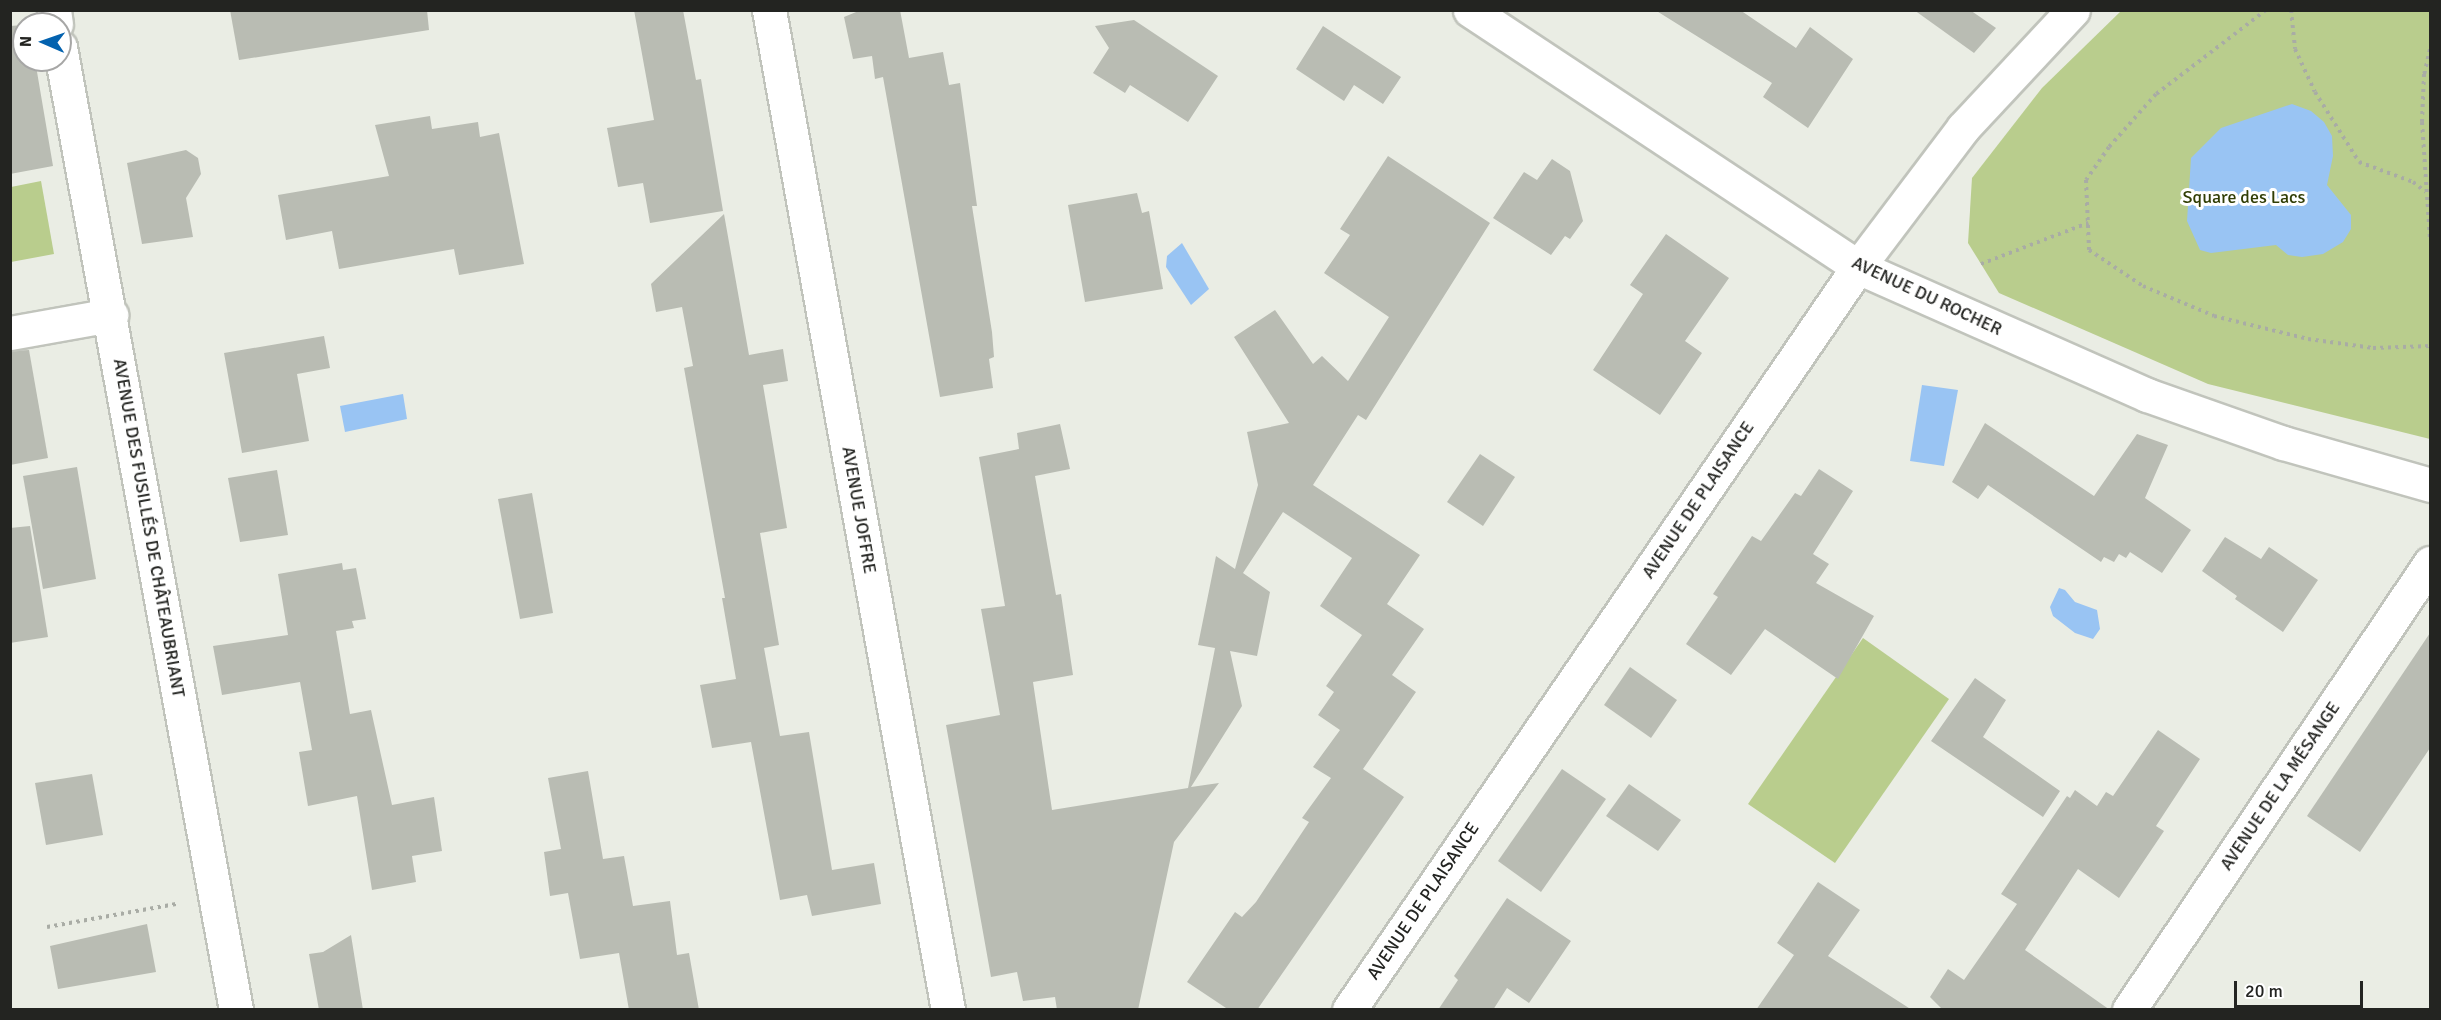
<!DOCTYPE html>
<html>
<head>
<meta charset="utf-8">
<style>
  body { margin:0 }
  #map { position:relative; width:2441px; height:1020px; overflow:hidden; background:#eaede4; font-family:Signika,sans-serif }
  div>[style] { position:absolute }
  .green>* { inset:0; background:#b9cd8d }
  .water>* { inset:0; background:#99c4f3 }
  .building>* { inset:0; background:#b9bcb3 }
  .path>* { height:4px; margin-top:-2px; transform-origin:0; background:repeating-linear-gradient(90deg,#a9aca5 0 3px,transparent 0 7.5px) }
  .roads { filter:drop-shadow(2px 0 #c1c4bc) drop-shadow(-2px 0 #c1c4bc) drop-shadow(0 2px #c1c4bc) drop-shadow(0 -2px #c1c4bc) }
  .minor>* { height:33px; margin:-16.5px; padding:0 16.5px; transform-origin:16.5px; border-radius:16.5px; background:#fff }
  span { translate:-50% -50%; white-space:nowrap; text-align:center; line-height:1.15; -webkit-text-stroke:6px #fff; paint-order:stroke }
  .park-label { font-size:18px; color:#313e05 }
  .street-label { font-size:18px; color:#232421 }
  .frame { position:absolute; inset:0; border:12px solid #232421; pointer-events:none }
  .north { position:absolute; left:12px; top:12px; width:60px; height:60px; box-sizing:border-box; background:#fff; border:2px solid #a7a7a6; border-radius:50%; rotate:272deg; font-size:16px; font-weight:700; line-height:24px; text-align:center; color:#232421 }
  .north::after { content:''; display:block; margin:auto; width:21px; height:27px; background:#0362af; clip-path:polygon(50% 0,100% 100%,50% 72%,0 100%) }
  .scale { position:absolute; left:2234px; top:981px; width:129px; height:27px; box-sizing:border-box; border:3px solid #232421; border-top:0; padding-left:8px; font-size:18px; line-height:21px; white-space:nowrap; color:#232421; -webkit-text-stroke:4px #fff; paint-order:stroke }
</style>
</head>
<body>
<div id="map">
  <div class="green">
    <div style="clip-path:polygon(2121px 11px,2430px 11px,2430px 439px,2208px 384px,1999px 293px,1968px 243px,1972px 178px,2042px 88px)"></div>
    <div style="clip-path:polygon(41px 181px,54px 254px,11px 262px,11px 187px)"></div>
    <div style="clip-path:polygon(1863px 638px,1949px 699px,1835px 863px,1748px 804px)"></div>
  </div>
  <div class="water">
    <div style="clip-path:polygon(2292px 104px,2311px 111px,2324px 122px,2332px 136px,2333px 156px,2327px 185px,2351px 215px,2351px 229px,2343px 242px,2323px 254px,2302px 257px,2288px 255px,2276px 245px,2211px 253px,2200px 250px,2187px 221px,2191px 158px,2221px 128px)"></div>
    <div style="clip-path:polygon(1182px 243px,1209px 289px,1191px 305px,1166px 267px,1167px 256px)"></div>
    <div style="clip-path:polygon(1922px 385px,1958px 390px,1944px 466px,1910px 461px)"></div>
    <div style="clip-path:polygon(403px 394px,407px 419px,345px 432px,340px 406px)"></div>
    <div style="clip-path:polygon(2059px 588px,2065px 590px,2075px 602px,2097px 610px,2100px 629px,2093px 639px,2075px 633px,2053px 616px,2050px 607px)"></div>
  </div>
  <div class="building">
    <div style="clip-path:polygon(230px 10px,427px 10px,429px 30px,239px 60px)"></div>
    <div style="clip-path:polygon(634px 10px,683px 10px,696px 80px,701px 79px,723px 211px,650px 223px,643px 183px,618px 187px,607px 128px,654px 120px)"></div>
    <div style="clip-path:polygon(861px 10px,900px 10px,909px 58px,943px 52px,949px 85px,960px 83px,977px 206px,972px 206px,992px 332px,994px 357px,989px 359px,993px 388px,940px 397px,883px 77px,875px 79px,872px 56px,853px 59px,844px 17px)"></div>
    <div style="clip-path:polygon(1655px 10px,1740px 10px,1796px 48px,1810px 27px,1853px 59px,1808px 128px,1763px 97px,1772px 83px)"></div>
    <div style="clip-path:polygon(1914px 10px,1970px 10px,1996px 28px,1974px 53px)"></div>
    <div style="clip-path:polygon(1134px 20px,1218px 76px,1188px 122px,1130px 85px,1125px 93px,1093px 73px,1109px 48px,1095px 26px)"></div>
    <div style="clip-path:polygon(24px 25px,24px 60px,35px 60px,53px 166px,10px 174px,10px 26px)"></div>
    <div style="clip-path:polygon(1323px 26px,1401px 77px,1383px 104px,1354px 85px,1344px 101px,1296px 69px)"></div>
    <div style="clip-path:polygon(430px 116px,432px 129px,478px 122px,480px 137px,499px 133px,524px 264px,459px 275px,454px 249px,339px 269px,332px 231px,286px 240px,278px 195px,389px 176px,375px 125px)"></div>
    <div style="clip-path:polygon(186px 150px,198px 158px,201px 174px,186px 198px,193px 237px,142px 244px,127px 163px)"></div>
    <div style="clip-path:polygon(1388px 156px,1490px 223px,1366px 420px,1358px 415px,1313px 485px,1420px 555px,1387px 604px,1424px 629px,1392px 675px,1416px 692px,1363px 769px,1404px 797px,1257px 1010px,1229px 1010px,1187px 982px,1235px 912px,1242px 917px,1256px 902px,1309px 822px,1302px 818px,1331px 778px,1313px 767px,1340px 730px,1318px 715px,1334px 692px,1326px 686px,1362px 635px,1320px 606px,1352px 558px,1283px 512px,1243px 573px,1270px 592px,1257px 656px,1230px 651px,1242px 706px,1191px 787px,1219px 783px,1174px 842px,1138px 1010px,1057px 1010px,1055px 997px,1023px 1001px,1017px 972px,991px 977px,946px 725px,1000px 715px,981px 609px,1005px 606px,979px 457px,1019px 449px,1017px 433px,1060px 424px,1070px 469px,1035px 476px,1056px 595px,1061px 594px,1073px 675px,1033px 682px,1052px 810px,1188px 788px,1215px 648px,1198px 645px,1216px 556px,1235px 569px,1258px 485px,1247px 432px,1289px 423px,1234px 337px,1275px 310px,1313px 364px,1322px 356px,1348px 381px,1389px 317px,1324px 273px,1350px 235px,1340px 229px)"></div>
    <div style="clip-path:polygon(1552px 159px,1570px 171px,1583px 221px,1570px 239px,1565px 236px,1551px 255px,1493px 218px,1524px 172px,1537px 180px)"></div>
    <div style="clip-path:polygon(1137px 193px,1142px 213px,1149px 211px,1163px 289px,1085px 302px,1068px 205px)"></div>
    <div style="clip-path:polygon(724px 214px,749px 355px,783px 349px,788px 381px,763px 385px,787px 528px,760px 533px,779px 645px,764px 648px,780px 736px,809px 732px,832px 870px,874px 863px,881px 904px,812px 916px,807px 895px,780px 900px,751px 742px,712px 748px,700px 685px,736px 679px,722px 598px,725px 598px,684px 368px,693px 366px,682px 307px,656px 312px,651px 284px)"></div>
    <div style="clip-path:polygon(1666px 234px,1729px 278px,1685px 341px,1702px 353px,1660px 415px,1593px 370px,1643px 294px,1630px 285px)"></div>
    <div style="clip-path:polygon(324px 336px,330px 368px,297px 374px,309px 441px,242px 453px,224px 353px)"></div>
    <div style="clip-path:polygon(29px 350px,48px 458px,10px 465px,10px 351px)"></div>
    <div style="clip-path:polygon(1985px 423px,2094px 496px,2137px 434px,2168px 445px,2145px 498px,2191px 530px,2162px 573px,2130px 552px,2126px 558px,2119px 554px,2114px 562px,2104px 557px,2101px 562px,1988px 485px,1978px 499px,1952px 482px)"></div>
    <div style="clip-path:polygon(1480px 454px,1515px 477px,1483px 526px,1447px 502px)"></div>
    <div style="clip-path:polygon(77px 467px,96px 579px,43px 589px,23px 476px)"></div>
    <div style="clip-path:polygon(1819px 469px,1853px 491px,1813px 554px,1829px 564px,1816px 583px,1874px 616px,1838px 679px,1765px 629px,1731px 675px,1686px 644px,1718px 597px,1713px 594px,1752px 536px,1761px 541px,1795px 493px,1801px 496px)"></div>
    <div style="clip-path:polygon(277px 470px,288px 535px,240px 542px,228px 478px)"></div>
    <div style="clip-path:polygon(532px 493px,553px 613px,520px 619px,498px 499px)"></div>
    <div style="clip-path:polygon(30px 526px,48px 637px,10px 643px,10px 528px)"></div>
    <div style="clip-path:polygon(2225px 537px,2261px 559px,2269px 547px,2318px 580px,2283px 632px,2235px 599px,2237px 596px,2202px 571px)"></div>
    <div style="clip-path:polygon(342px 563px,343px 570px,356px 568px,366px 619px,352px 621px,354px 628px,336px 631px,350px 714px,371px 710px,392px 805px,434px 797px,442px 851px,412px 856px,416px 882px,372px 890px,357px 796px,308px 806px,299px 752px,312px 750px,300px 682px,222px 695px,213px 646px,288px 635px,278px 574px)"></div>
    <div style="clip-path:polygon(2430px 633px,2430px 748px,2360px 852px,2307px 816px)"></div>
    <div style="clip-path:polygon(1630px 667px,1677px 700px,1651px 738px,1604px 705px)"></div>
    <div style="clip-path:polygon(1975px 678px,2006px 700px,1983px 737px,2060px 791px,2043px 817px,1931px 741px)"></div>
    <div style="clip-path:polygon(2158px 730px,2200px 759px,2156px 826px,2164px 831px,2119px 898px,2078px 869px,2025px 950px,2110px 1010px,1943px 1010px,1930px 997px,1948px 969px,1964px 980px,2017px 904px,2001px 894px,2067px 796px,2070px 798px,2075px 790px,2097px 806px,2106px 792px,2113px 796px)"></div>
    <div style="clip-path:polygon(1562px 769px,1606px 799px,1541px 892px,1498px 861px)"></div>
    <div style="clip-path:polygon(588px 771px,603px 859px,624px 856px,633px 906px,670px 901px,677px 955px,689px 953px,699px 1010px,629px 1010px,619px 953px,580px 959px,568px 893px,550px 896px,544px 852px,561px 849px,548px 778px)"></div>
    <div style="clip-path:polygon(92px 774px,103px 835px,46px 845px,35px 783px)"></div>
    <div style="clip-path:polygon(1629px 784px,1681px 820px,1658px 851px,1606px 816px)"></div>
    <div style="clip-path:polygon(1818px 882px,1860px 910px,1828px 956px,1912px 1010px,1756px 1010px,1794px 955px,1777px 943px)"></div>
    <div style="clip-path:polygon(1507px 898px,1571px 941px,1529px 1003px,1507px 988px,1493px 1010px,1438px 1010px,1458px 980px,1454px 976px)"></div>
    <div style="clip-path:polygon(147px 924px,156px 972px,58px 989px,50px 946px)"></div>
    <div style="clip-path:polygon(351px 935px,363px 1010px,319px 1010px,309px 954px,323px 952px)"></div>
  </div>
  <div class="path">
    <div style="left:2266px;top:10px;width:138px;rotate:142.6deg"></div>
    <div style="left:2156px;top:94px;width:71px;rotate:131.6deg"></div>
    <div style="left:2109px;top:147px;width:40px;rotate:124.9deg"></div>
    <div style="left:2086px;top:180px;width:70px;rotate:87.5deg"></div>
    <div style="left:2089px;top:250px;width:65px;rotate:33.7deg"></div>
    <div style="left:2143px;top:286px;width:77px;rotate:22.9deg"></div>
    <div style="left:2214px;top:316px;width:97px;rotate:13.7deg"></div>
    <div style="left:2308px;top:339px;width:66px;rotate:7.9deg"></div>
    <div style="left:2373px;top:348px;width:57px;rotate:-2deg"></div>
    <div style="left:2291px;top:10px;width:39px;rotate:84deg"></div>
    <div style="left:2295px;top:49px;width:47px;rotate:65.1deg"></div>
    <div style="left:2315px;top:92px;width:83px;rotate:57.8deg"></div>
    <div style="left:2359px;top:162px;width:58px;rotate:20.3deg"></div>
    <div style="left:2413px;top:182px;width:16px;rotate:38deg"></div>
    <div style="left:2430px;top:49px;width:26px;rotate:103deg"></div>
    <div style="left:2424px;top:74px;width:48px;rotate:92.4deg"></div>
    <div style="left:2422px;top:122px;width:117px;rotate:86.1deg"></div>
    <div style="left:1981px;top:264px;width:115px;rotate:-21deg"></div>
    <div style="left:47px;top:927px;width:131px;rotate:-10.1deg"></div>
  </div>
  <div class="roads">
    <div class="minor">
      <div style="left:54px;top:10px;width:14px;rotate:82deg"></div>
      <div style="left:769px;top:10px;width:1016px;rotate:79.85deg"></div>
      <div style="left:1470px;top:10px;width:465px;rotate:33.5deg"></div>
      <div style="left:1858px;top:267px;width:316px;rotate:23.9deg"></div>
      <div style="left:2147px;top:395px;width:144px;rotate:19.4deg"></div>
      <div style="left:2283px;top:443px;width:153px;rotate:15.9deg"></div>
      <div style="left:60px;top:47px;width:979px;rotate:79.64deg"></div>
      <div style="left:10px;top:333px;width:103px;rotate:-10.1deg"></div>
      <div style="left:1349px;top:1010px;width:901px;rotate:-55.59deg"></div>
      <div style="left:1858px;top:267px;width:174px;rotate:-52.9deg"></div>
      <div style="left:1963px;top:128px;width:161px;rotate:-47deg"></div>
      <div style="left:2129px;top:1010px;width:539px;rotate:-56.04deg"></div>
    </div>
  </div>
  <div class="park-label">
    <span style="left:2244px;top:197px">Square des Lacs</span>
  </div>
  <div class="street-label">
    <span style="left:1927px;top:296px;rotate:25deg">AVENUE DU ROCHER</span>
    <span style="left:1698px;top:500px;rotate:-56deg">AVENUE DE PLAISANCE</span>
    <span style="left:859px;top:510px;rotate:80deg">AVENUE JOFFRE</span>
    <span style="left:149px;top:528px;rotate:80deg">AVENUE DES FUSILLÉS DE CHÂTEAUBRIANT</span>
    <span style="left:2280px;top:786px;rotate:-56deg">AVENUE DE LA MÉSANGE</span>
    <span style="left:1423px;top:901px;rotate:-56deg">AVENUE DE PLAISANCE</span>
  </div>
  <div class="frame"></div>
  <div class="north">N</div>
  <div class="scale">20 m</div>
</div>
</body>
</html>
